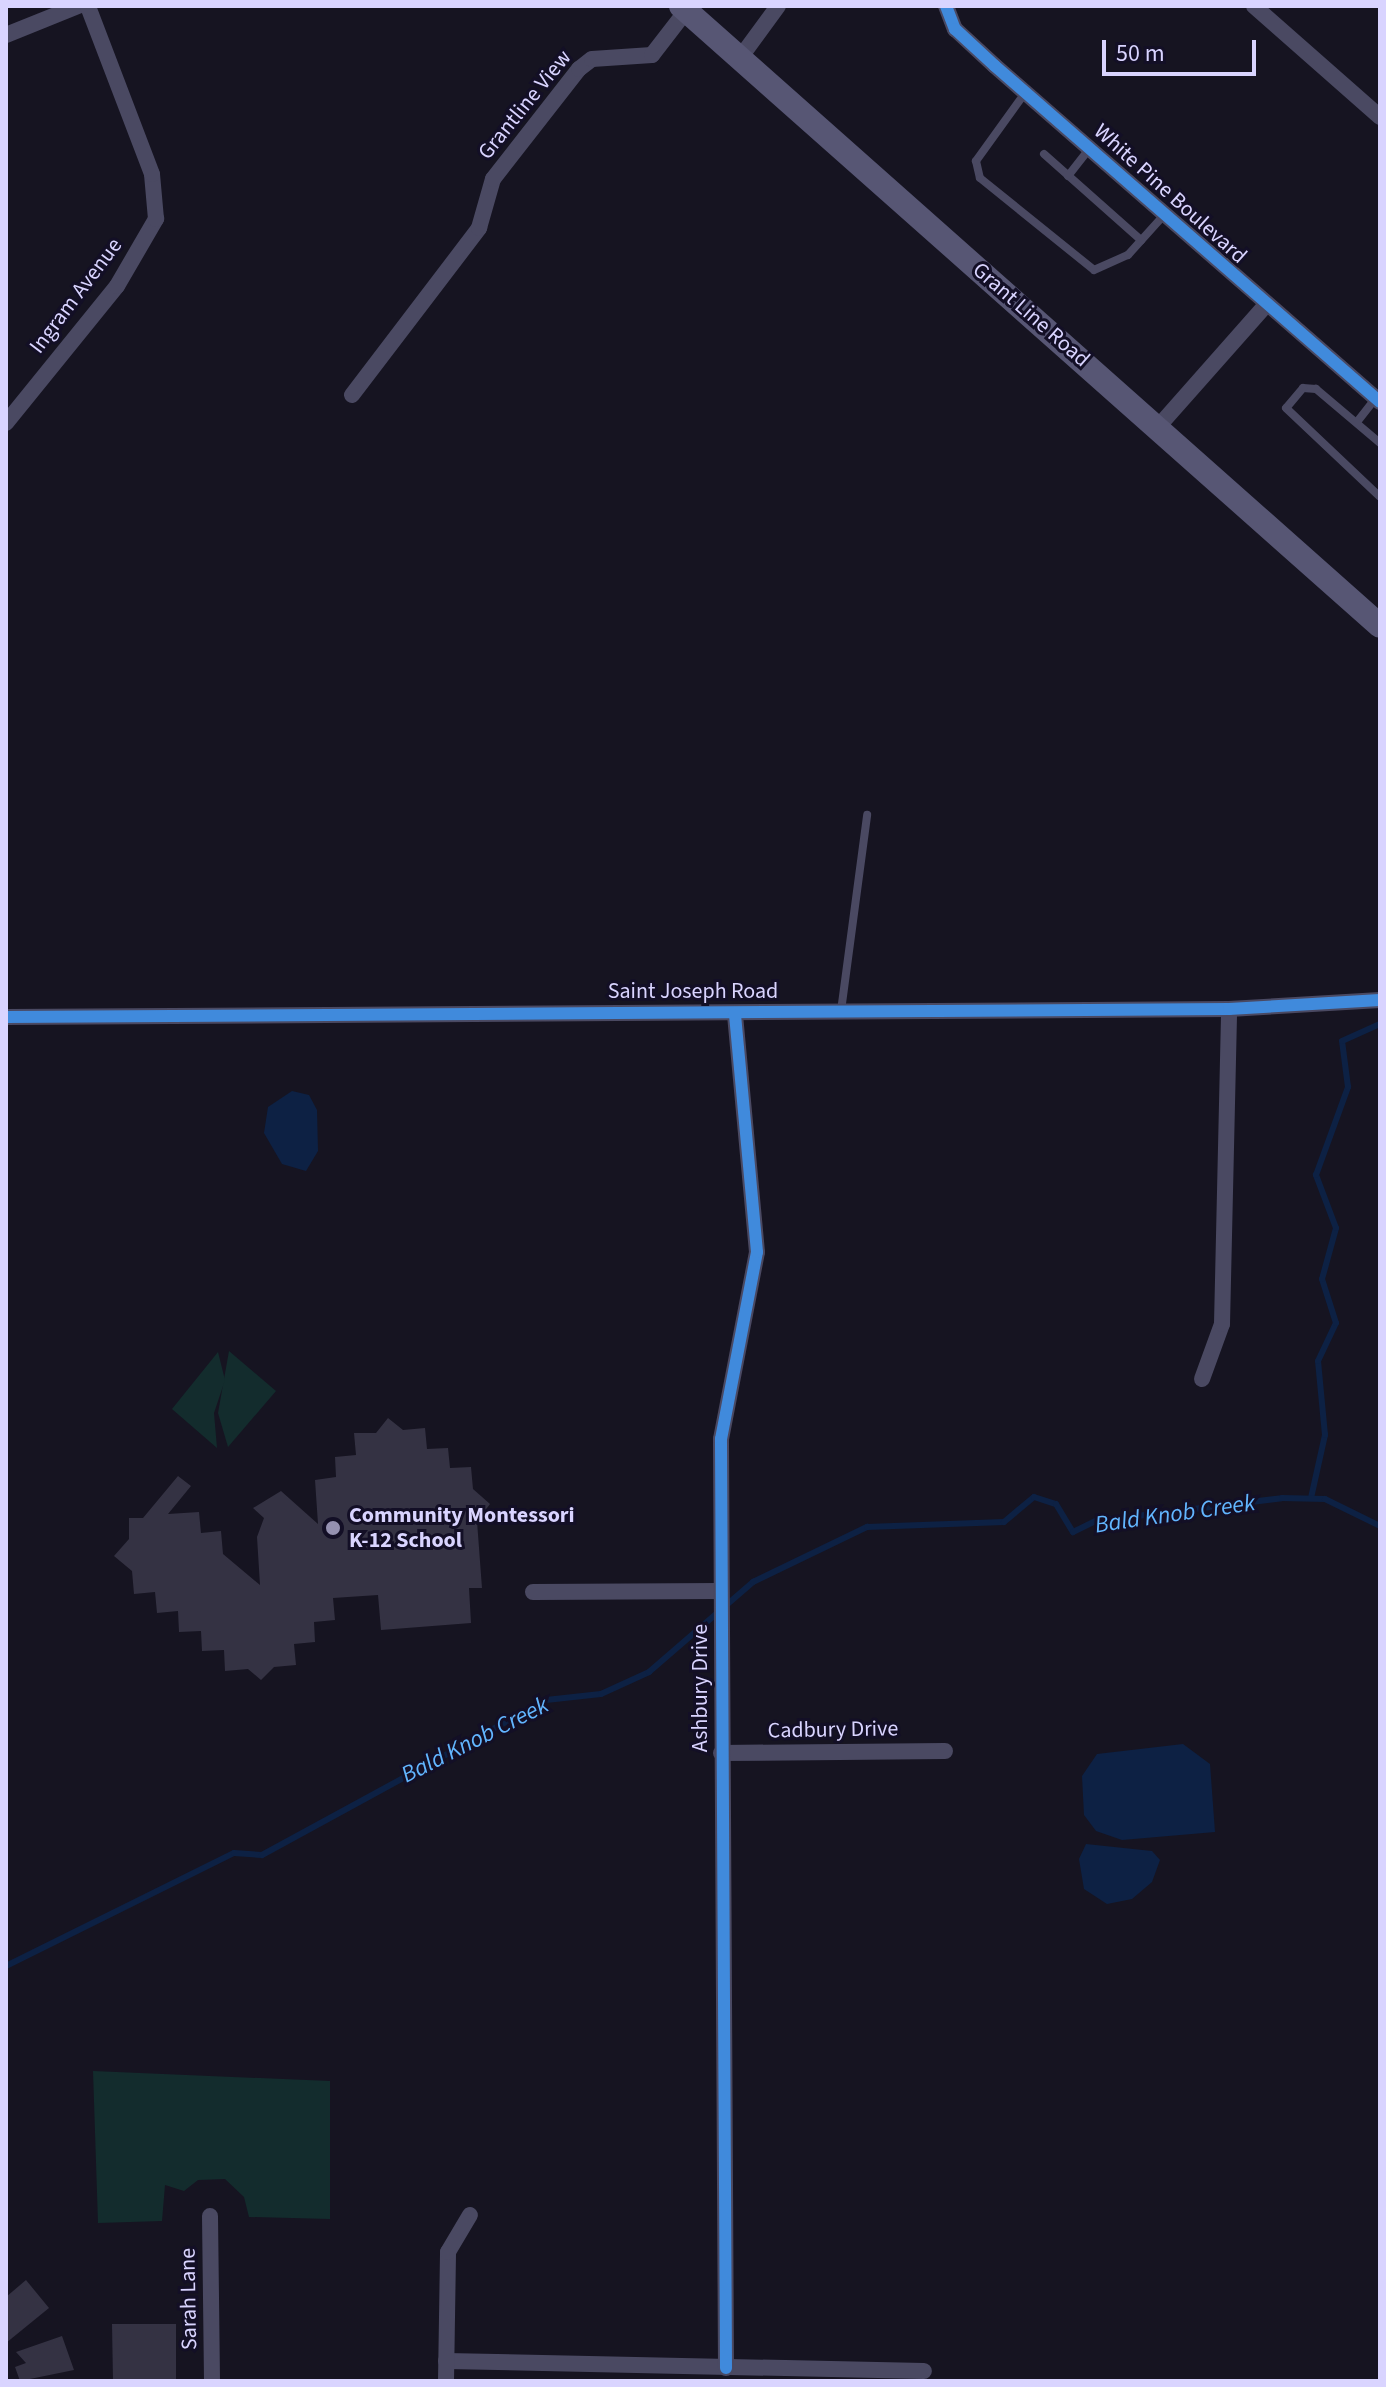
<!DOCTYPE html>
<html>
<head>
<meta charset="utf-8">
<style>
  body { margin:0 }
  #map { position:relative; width:1386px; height:2387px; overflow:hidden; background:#161421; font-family:"Source Sans 3",sans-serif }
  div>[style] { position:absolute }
  .green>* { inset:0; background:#132c2d }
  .water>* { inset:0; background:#0d2144 }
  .stream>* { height:6px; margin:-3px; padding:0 3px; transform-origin:3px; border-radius:3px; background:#0d2144 }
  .building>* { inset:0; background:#343243 }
  .lane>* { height:8px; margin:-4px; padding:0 4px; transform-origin:4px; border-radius:4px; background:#4a4962 }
  .street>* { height:16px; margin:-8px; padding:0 8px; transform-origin:8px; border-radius:8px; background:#4a4962 }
  .secondary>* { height:24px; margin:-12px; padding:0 12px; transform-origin:12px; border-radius:12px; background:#575674 }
  .cycleway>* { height:12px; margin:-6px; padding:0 6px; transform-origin:6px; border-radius:6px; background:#408adc }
  .dots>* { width:22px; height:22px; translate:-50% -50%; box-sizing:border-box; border:4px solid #130f26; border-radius:50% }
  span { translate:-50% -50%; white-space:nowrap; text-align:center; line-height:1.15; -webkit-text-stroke:6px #130f26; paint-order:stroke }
  .street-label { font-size:22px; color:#d9d4ff }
  .poi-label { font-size:22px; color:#d9d4ff; font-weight:700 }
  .left { translate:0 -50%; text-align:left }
  .water-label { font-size:24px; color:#62b6ff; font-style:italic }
  .frame { position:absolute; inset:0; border:8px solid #d9d4ff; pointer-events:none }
  .scale { position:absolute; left:1102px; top:40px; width:154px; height:36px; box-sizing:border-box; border:4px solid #d9d4ff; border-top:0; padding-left:10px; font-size:24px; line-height:28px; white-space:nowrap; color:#d9d4ff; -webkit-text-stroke:6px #130f26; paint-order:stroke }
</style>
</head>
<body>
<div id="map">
  <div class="green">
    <div style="clip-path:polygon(229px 1351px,276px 1391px,228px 1447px,218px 1413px)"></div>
    <div style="clip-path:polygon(218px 1352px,225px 1380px,214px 1413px,217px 1448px,172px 1409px)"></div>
    <div style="clip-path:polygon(93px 2071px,330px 2081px,330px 2219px,249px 2217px,244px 2197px,225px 2179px,198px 2180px,184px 2191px,165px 2185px,162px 2221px,98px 2223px)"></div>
  </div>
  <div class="water">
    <div style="clip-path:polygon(292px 1091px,309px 1095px,317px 1110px,318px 1151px,306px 1171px,282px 1164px,264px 1133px,268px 1107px)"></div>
    <div style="clip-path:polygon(1183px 1744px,1210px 1764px,1215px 1832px,1122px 1840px,1096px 1831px,1084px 1815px,1082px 1776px,1097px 1754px)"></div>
    <div style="clip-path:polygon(1086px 1844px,1152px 1851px,1160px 1860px,1152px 1882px,1132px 1899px,1107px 1904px,1084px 1889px,1079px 1859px)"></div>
  </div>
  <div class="stream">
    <div style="left:1311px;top:1498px;width:65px;rotate:-77.5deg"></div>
    <div style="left:1325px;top:1435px;width:74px;rotate:-95.4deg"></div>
    <div style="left:1318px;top:1361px;width:42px;rotate:-64.7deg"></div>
    <div style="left:1336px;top:1323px;width:46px;rotate:-107.7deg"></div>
    <div style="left:1322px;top:1279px;width:53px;rotate:-74.6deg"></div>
    <div style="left:1336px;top:1228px;width:57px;rotate:-110.7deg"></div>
    <div style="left:1316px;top:1175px;width:94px;rotate:-70deg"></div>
    <div style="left:1348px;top:1087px;width:46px;rotate:-97.4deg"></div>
    <div style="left:1342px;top:1041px;width:42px;rotate:-24.1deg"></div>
    <div style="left:6px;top:1966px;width:254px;rotate:-26.4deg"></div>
    <div style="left:234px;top:1853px;width:28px;rotate:4deg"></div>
    <div style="left:262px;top:1855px;width:324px;rotate:-28.6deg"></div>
    <div style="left:546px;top:1700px;width:55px;rotate:-6.2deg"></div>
    <div style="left:601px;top:1694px;width:53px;rotate:-24.6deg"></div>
    <div style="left:649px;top:1672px;width:138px;rotate:-40.9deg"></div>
    <div style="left:753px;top:1582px;width:127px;rotate:-25.8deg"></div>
    <div style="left:867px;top:1527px;width:137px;rotate:-2.1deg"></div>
    <div style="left:1004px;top:1522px;width:39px;rotate:-40deg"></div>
    <div style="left:1034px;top:1497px;width:23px;rotate:18deg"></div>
    <div style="left:1056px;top:1504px;width:33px;rotate:59deg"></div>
    <div style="left:1073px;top:1532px;width:25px;rotate:-26deg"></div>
    <div style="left:1096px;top:1521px;width:187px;rotate:-7deg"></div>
    <div style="left:1282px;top:1498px;width:43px;rotate:1.3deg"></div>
    <div style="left:1325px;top:1499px;width:61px;rotate:26.1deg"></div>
  </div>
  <div class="building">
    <div style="clip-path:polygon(388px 1418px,403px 1430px,425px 1428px,427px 1449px,448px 1448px,450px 1468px,471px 1467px,473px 1489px,490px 1504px,477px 1521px,482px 1588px,469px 1588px,471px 1623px,381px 1630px,378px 1595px,333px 1598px,335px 1620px,314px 1622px,315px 1642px,294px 1644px,296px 1665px,274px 1667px,261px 1680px,248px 1669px,225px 1671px,224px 1650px,202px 1651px,201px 1631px,179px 1632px,178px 1611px,157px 1613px,155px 1592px,134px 1594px,132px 1571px,114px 1556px,129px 1539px,129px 1518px,143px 1518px,178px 1476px,191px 1486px,168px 1514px,199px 1512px,201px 1533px,221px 1531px,223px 1554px,260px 1585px,257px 1537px,264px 1518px,253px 1508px,281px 1491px,318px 1524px,315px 1480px,336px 1477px,335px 1457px,356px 1455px,354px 1433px,376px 1433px)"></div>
    <div style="clip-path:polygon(26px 2280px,49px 2308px,6px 2343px,6px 2297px)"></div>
    <div style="clip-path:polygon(112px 2324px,176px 2324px,176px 2381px,113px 2381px)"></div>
    <div style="clip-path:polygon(62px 2336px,74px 2370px,20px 2381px,15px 2367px,26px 2363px,16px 2352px)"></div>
  </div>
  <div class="lane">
    <div style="left:1025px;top:93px;width:84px;rotate:125.8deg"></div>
    <div style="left:976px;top:161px;width:17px;rotate:77deg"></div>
    <div style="left:980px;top:178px;width:146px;rotate:38.9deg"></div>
    <div style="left:1094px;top:270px;width:37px;rotate:-24deg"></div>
    <div style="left:1128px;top:255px;width:54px;rotate:-48deg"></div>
    <div style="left:1044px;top:154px;width:130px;rotate:41.6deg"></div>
    <div style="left:1068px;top:176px;width:34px;rotate:-52deg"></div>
    <div style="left:1357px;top:422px;width:28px;rotate:-52deg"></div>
    <div style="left:1380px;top:443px;width:84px;rotate:-139.8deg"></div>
    <div style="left:1316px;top:389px;width:13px;rotate:-176deg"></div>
    <div style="left:1303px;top:388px;width:26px;rotate:130deg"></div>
    <div style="left:1286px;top:408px;width:129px;rotate:43.4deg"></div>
    <div style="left:841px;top:1011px;width:198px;rotate:-82.4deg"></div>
  </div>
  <div class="street">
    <div style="left:946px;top:6px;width:25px;rotate:69deg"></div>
    <div style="left:955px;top:29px;width:54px;rotate:42.8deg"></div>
    <div style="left:995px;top:66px;width:511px;rotate:41.11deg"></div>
    <div style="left:1254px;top:6px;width:168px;rotate:41.4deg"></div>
    <div style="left:6px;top:35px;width:78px;rotate:-21.9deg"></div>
    <div style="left:740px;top:58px;width:64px;rotate:-53.8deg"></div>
    <div style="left:352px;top:395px;width:210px;rotate:-52.7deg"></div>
    <div style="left:479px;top:228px;width:51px;rotate:-74.1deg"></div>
    <div style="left:493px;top:179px;width:140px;rotate:-52deg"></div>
    <div style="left:579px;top:69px;width:16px;rotate:-38deg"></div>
    <div style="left:592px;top:59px;width:60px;rotate:-3.8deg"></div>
    <div style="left:652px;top:55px;width:56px;rotate:-52.3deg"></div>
    <div style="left:6px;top:423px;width:176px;rotate:-51deg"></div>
    <div style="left:117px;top:286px;width:78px;rotate:-59.8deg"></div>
    <div style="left:156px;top:219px;width:45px;rotate:-95.1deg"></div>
    <div style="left:152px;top:174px;width:180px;rotate:-110.9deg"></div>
    <div style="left:1158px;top:427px;width:160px;rotate:-48.5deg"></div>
    <div style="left:6px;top:1017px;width:1223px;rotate:-0.37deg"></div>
    <div style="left:1229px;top:1009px;width:151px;rotate:-3.4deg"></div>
    <div style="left:1202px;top:1379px;width:59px;rotate:-70deg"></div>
    <div style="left:1222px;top:1324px;width:315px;rotate:-88.7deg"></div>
    <div style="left:533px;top:1592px;width:187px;rotate:-0.3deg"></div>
    <div style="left:721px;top:1753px;width:224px;rotate:-0.5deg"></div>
    <div style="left:210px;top:2216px;width:165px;rotate:89.3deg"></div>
    <div style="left:446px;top:2361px;width:478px;rotate:1.2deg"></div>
    <div style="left:726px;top:2368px;width:929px;rotate:-90.31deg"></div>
    <div style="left:721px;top:1439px;width:190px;rotate:-79.1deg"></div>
    <div style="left:757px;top:1252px;width:240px;rotate:-95.3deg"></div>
    <div style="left:446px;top:2381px;width:129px;rotate:-89.1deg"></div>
    <div style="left:448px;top:2252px;width:43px;rotate:-59.3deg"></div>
  </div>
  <div class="secondary">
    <div style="left:681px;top:6px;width:934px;rotate:41.57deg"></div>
  </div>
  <div class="cycleway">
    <div style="left:946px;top:6px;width:25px;rotate:69deg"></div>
    <div style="left:955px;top:29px;width:54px;rotate:42.8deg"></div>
    <div style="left:995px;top:66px;width:511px;rotate:41.11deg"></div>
    <div style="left:6px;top:1017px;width:1223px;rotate:-0.37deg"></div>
    <div style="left:1229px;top:1009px;width:151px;rotate:-3.4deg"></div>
    <div style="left:726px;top:2368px;width:929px;rotate:-90.31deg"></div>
    <div style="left:721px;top:1439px;width:190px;rotate:-79.1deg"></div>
    <div style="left:757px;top:1252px;width:240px;rotate:-95.3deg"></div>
  </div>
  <div class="dots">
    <div style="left:333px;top:1528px;background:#9591b1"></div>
  </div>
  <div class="street-label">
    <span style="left:525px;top:105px;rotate:-51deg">Grantline View</span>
    <span style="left:1170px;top:194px;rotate:42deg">White Pine Boulevard</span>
    <span style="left:76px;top:296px;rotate:-53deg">Ingram Avenue</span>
    <span style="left:1031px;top:315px;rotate:41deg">Grant Line Road</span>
    <span style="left:693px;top:992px">Saint Joseph Road</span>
    <span style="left:701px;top:1688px;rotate:-90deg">Ashbury Drive</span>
    <span style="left:833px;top:1730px;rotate:-1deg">Cadbury Drive</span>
    <span style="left:189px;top:2299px;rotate:-91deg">Sarah Lane</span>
  </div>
  <div class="poi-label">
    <span class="left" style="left:349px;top:1528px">Community Montessori<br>K-12 School</span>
  </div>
  <div class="water-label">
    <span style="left:1175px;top:1514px;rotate:-8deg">Bald Knob Creek</span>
    <span style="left:475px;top:1740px;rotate:-27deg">Bald Knob Creek</span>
  </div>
  <div class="frame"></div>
  <div class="scale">50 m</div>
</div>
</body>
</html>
